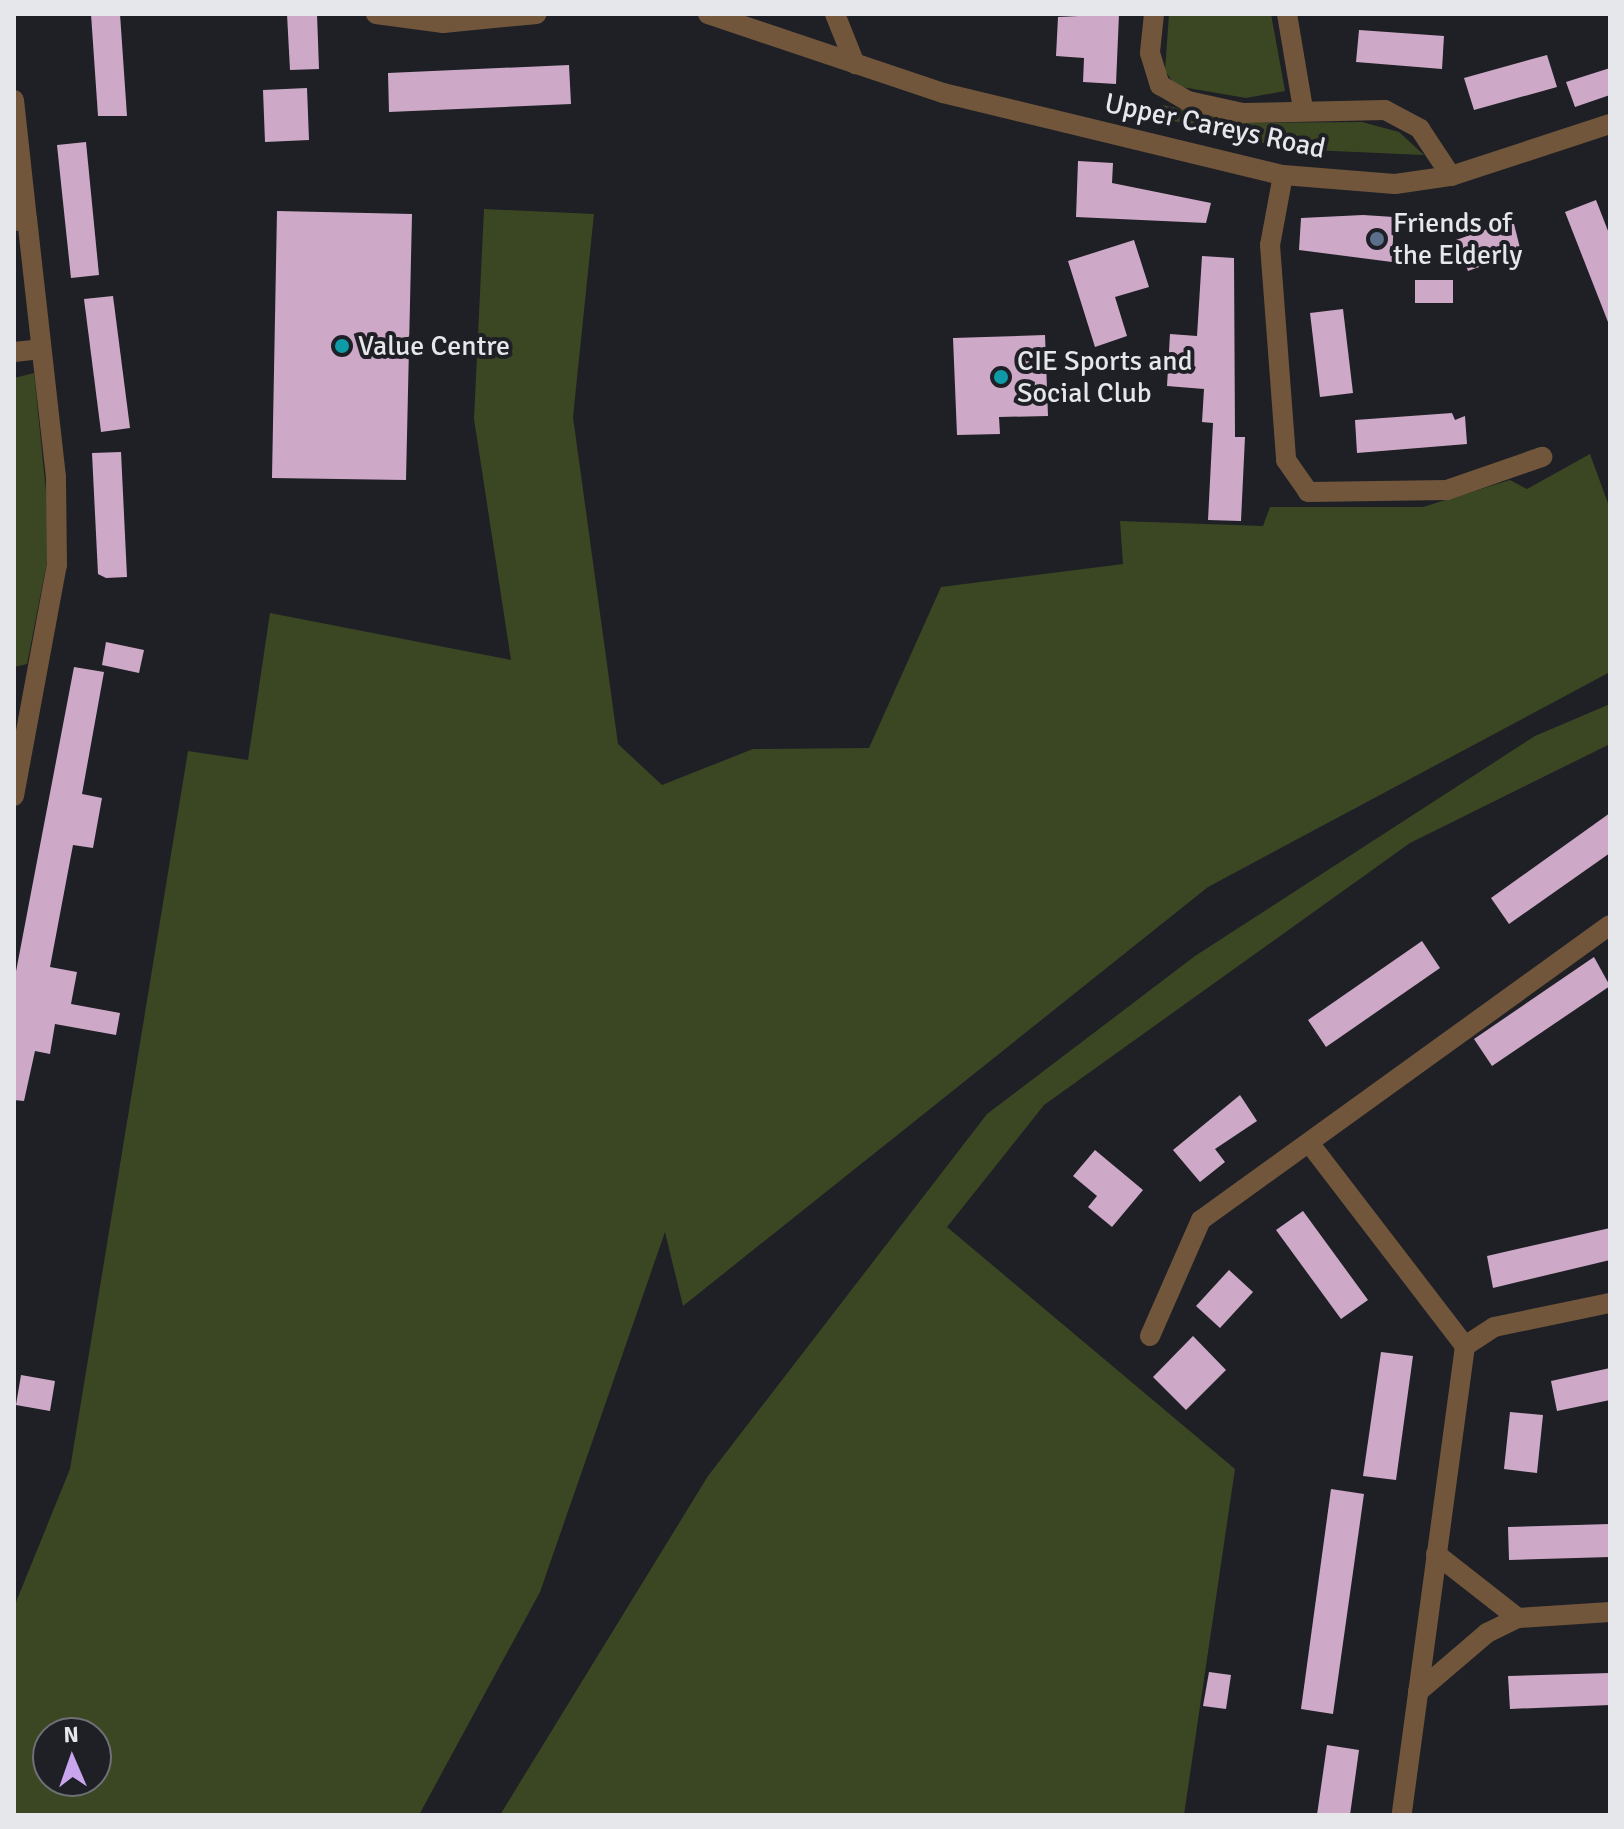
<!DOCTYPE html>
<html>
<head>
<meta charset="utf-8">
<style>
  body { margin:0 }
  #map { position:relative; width:1624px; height:1829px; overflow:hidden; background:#1e2026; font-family:Signika,sans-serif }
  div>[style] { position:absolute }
  .green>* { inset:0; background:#3b4623 }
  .building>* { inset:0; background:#cda9c7 }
  .minor>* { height:20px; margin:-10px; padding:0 10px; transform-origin:10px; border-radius:10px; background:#71563b }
  .dots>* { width:22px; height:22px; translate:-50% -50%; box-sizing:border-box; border:4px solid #1e2026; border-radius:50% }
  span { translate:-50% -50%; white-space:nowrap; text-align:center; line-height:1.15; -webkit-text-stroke:8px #1e2026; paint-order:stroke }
  .street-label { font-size:28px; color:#e5e7eb }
  .poi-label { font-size:28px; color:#e5e7eb }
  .left { translate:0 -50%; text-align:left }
  .frame { position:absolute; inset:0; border:16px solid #e5e7eb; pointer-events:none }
  .north { position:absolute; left:32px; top:1717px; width:80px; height:80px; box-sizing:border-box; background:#1e2026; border:2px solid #6e7075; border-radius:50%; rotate:358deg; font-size:22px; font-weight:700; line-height:32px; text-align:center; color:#e5e7eb }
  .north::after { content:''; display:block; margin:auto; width:28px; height:36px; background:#c9a5ee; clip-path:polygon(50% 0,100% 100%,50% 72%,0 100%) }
</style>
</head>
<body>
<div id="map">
  <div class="green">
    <div style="clip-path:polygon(1169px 14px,1271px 14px,1285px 91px,1246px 98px,1176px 86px,1165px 71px)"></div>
    <div style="clip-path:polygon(1163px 105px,1240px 123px,1362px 122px,1399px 132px,1424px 155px,1287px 149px,1166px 119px)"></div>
    <div style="clip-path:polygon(evenodd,484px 209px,594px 214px,573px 417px,618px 744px,662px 785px,753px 749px,869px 748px,941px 587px,1123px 564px,1120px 521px,1263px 526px,1270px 507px,1423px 507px,1510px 480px,1527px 489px,1590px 454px,1610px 509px,1610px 672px,1208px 887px,683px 1306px,665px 1232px,540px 1592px,419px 1815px,14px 1815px,14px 1607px,70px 1469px,188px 751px,248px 760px,270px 613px,511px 660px,474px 419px,484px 209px,48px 1733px,96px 1733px,96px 1781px,48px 1781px,48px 1733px)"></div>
    <div style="clip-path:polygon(34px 373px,51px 541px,27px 664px,14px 667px,14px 378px)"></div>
    <div style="clip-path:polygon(1610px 704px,1610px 744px,1410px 843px,1044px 1105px,947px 1227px,1235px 1469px,1184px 1815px,500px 1815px,708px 1476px,987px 1114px,1195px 956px,1535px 736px)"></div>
  </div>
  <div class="building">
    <div style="clip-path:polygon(91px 14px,120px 14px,127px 116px,98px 116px)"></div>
    <div style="clip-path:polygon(287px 14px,317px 14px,319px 69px,290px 70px)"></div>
    <div style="clip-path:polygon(1119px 14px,1116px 84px,1083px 82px,1084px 58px,1056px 56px,1058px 17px)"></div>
    <div style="clip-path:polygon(1359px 30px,1444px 36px,1442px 69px,1356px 62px)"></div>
    <div style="clip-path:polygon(1547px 55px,1557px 87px,1474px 110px,1464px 78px)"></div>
    <div style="clip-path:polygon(569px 65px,571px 104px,389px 112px,388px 73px)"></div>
    <div style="clip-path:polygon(1610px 68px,1610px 95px,1575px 107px,1566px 82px)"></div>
    <div style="clip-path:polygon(307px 88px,309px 140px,265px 142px,263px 90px)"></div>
    <div style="clip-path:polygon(86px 142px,99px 275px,71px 278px,57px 145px)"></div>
    <div style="clip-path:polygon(1078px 161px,1113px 163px,1112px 183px,1211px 203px,1206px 223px,1076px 217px)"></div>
    <div style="clip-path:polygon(1596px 200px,1610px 236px,1608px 322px,1565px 212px)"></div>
    <div style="clip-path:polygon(277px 211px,412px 214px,406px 480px,272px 478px)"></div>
    <div style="clip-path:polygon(1363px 215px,1394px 217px,1392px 262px,1299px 250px,1301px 218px)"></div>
    <div style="clip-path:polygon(1513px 220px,1521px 252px,1468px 271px,1456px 240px)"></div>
    <div style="clip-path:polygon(1134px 240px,1149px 287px,1115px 297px,1127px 336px,1095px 347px,1068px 261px)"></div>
    <div style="clip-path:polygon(1202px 256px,1234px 258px,1235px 437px,1245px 437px,1241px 521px,1208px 520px,1213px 423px,1202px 422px,1204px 389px,1167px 386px,1170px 334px,1197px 336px)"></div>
    <div style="clip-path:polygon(1415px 280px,1453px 280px,1453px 303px,1415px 303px)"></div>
    <div style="clip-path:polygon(113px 296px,130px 428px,101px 432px,84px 299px)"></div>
    <div style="clip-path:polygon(1343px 309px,1353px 393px,1320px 397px,1310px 313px)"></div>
    <div style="clip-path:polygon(1045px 335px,1048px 416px,999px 417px,1000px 434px,957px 435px,953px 338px)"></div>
    <div style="clip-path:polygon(1452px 413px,1455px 420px,1465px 416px,1467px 444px,1357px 453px,1355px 420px)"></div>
    <div style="clip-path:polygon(121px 452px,127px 577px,106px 578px,98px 574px,92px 453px)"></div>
    <div style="clip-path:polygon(106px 642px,144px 650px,139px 673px,102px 665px)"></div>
    <div style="clip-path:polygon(74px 667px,104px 672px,82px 794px,102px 798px,93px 848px,73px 845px,50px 967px,77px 972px,71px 1004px,120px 1013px,116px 1035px,55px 1024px,50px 1054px,35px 1051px,24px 1101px,14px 1100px,14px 982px)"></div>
    <div style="clip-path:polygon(1610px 813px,1610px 853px,1509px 924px,1491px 898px)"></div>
    <div style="clip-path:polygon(1422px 941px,1440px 968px,1326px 1047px,1308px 1020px)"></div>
    <div style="clip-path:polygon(1594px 957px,1610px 986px,1492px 1066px,1474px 1039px)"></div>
    <div style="clip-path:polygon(1240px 1095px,1257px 1121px,1215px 1149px,1225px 1162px,1200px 1182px,1173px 1150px)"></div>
    <div style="clip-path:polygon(1095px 1150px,1143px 1190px,1112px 1227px,1088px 1207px,1097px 1196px,1073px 1176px)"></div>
    <div style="clip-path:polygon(1303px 1211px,1368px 1300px,1341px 1319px,1276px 1230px)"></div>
    <div style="clip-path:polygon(1610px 1228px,1610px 1260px,1493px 1288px,1487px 1256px)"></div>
    <div style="clip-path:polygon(1229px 1270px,1253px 1292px,1220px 1328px,1196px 1306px)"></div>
    <div style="clip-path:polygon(1193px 1336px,1226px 1370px,1186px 1410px,1153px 1377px)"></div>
    <div style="clip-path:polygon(1381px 1352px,1413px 1356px,1396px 1480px,1363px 1476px)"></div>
    <div style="clip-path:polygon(1610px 1368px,1610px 1400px,1557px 1411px,1551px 1381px)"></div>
    <div style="clip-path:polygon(21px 1375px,55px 1381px,50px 1411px,16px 1405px)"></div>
    <div style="clip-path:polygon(1510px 1412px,1543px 1415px,1537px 1473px,1504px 1469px)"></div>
    <div style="clip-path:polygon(1331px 1489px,1364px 1494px,1333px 1714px,1301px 1709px)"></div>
    <div style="clip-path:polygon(1610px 1524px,1610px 1557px,1509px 1560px,1508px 1527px)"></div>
    <div style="clip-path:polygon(1209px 1672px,1231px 1675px,1226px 1709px,1203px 1706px)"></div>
    <div style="clip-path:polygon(1610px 1673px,1610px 1705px,1510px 1709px,1508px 1676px)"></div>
    <div style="clip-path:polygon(1327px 1745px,1359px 1750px,1350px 1815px,1317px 1815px)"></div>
  </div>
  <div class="minor">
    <div style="left:376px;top:14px;width:68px;rotate:7.7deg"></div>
    <div style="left:443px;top:23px;width:94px;rotate:-5.5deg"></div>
    <div style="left:708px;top:14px;width:248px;rotate:18.6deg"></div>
    <div style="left:943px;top:93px;width:350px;rotate:13.6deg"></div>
    <div style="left:1283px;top:175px;width:112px;rotate:4.6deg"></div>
    <div style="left:1395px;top:184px;width:57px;rotate:-8.1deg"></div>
    <div style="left:1451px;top:176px;width:167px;rotate:-18.1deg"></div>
    <div style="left:835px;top:14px;width:54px;rotate:68.2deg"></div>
    <div style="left:1154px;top:14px;width:39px;rotate:96deg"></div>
    <div style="left:1150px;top:53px;width:34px;rotate:73deg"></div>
    <div style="left:1160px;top:85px;width:32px;rotate:30deg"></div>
    <div style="left:1188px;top:101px;width:56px;rotate:12.3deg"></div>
    <div style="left:1243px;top:113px;width:142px;rotate:-1.2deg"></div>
    <div style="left:1385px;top:110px;width:40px;rotate:28deg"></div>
    <div style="left:1420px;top:129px;width:56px;rotate:56.6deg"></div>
    <div style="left:1287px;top:14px;width:96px;rotate:80.4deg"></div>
    <div style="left:14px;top:100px;width:121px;rotate:83.8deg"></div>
    <div style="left:27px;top:220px;width:13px;rotate:176deg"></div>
    <div style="left:1283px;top:175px;width:71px;rotate:100.5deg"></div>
    <div style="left:1270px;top:245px;width:216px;rotate:85.7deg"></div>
    <div style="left:1286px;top:460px;width:39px;rotate:55deg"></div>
    <div style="left:1308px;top:492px;width:139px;rotate:-0.8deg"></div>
    <div style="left:1447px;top:490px;width:101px;rotate:-19.2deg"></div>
    <div style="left:14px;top:352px;width:27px;rotate:-6deg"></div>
    <div style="left:14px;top:796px;width:235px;rotate:-79.5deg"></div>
    <div style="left:57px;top:565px;width:88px;rotate:-90.7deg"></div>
    <div style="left:56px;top:477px;width:259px;rotate:-96.4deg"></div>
    <div style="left:1310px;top:1144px;width:255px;rotate:52.5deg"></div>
    <div style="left:1465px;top:1346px;width:473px;rotate:97.7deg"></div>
    <div style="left:1150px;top:1336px;width:127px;rotate:-66.3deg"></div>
    <div style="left:1201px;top:1220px;width:504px;rotate:-35.8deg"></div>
    <div style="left:1465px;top:1346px;width:35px;rotate:-33deg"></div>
    <div style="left:1494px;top:1327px;width:118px;rotate:-11.7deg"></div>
    <div style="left:1436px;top:1554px;width:104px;rotate:38deg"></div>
    <div style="left:1418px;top:1692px;width:91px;rotate:-40.5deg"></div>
    <div style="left:1487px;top:1633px;width:34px;rotate:-26deg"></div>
    <div style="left:1518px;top:1618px;width:92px;rotate:-3.7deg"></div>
  </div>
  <div class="dots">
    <div style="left:1377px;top:239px;background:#5c6f8a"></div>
    <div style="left:342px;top:346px;background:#0f9aa8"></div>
    <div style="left:1001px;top:377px;background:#0f9aa8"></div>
  </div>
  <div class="street-label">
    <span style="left:1215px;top:126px;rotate:12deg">Upper Careys Road</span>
  </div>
  <div class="poi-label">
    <span class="left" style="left:1393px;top:239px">Friends of<br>the Elderly</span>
    <span class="left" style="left:358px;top:346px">Value Centre</span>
    <span class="left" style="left:1017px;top:377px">CIE Sports and<br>Social Club</span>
  </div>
  <div class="frame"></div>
  <div class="north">N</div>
</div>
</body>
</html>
